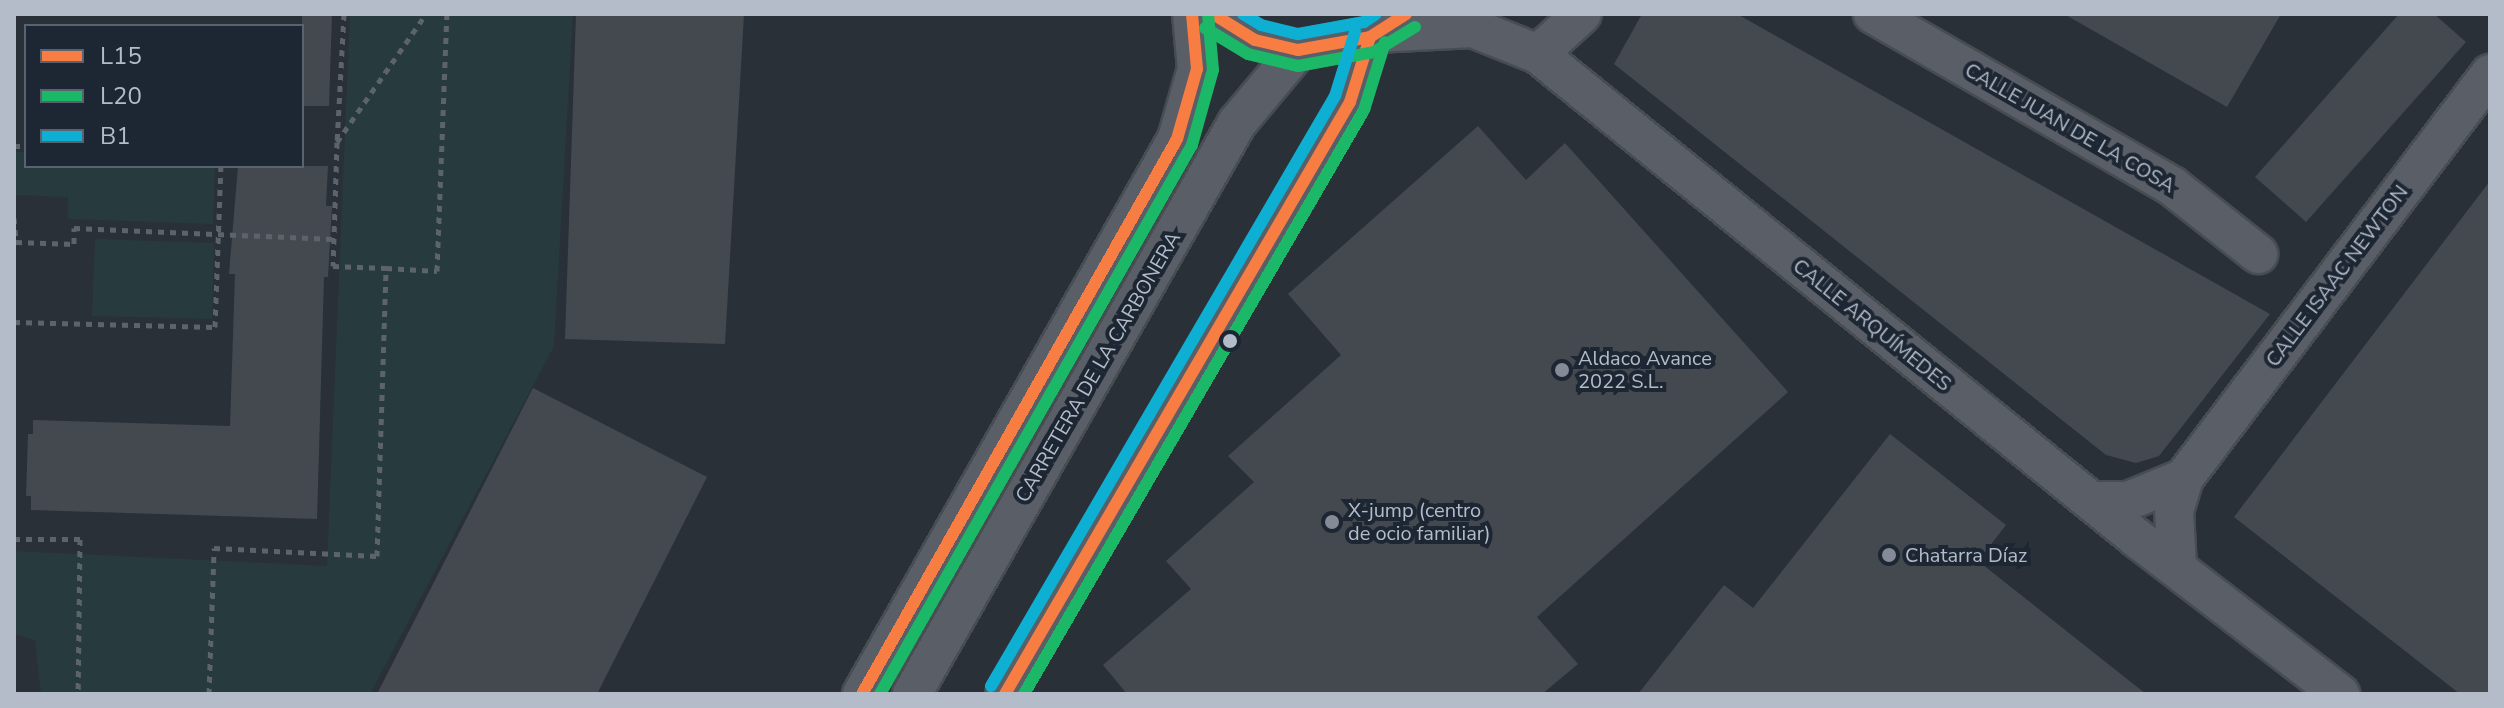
<!DOCTYPE html>
<html>
<head>
<meta charset="utf-8">
<style>
  body { margin:0 }
  #map { position:relative; width:2504px; height:708px; overflow:hidden; background:#2a3038; font-family:"Nunito Sans",sans-serif }
  div>[style] { position:absolute }
  .green>* { inset:0; background:#273a3e }
  .building>* { inset:0; background:#444950 }
  .path>* { height:5px; margin-top:-2.5px; transform-origin:0; background:repeating-linear-gradient(90deg,#5d636a 0 6px,transparent 0 12px) }
  .roads { filter:drop-shadow(2px 0 #484c53) drop-shadow(-2px 0 #484c53) drop-shadow(0 2px #484c53) drop-shadow(0 -2px #484c53) }
  .minor>* { height:38px; margin:-19px; padding:0 19px; transform-origin:19px; border-radius:19px; background:#5a5e66 }
  .bus-1>* { height:12px; margin:-6px; padding:0 6px; transform-origin:6px; border-radius:6px; background:#f77d43 }
  .bus-2>* { height:12px; margin:-6px; padding:0 6px; transform-origin:6px; border-radius:6px; background:#1ab867 }
  .bus-3>* { height:12px; margin:-6px; padding:0 6px; transform-origin:6px; border-radius:6px; background:#0dafd3 }
  .dots>* { width:22px; height:22px; translate:-50% -50%; box-sizing:border-box; border:4px solid #1d2633; border-radius:50% }
  span { translate:-50% -50%; white-space:nowrap; text-align:center; line-height:1.15; -webkit-text-stroke:8px #1d2633; paint-order:stroke }
  .street-label { font-size:20px; color:#b4bcc9 }
  .poi-label { font-size:20px; color:#b4bcc9 }
  .left { translate:0 -50%; text-align:left }
  .frame { position:absolute; inset:0; border:16px solid #b4bcc9; pointer-events:none }
  .legend { position:absolute; left:24px; top:24px; width:280px; height:144px; box-sizing:border-box; background:#1d2633; border:2px solid #59626f; margin:0; padding:10px 14px; list-style:none; font-size:24px; color:#b4bcc9 }
  .legend li { display:flex; align-items:center; gap:16px; height:40px }
  .legend b { width:40px; border:2px solid #59626f }
</style>
</head>
<body>
<div id="map">
  <div class="green">
    <div style="clip-path:polygon(350px 14px,573px 14px,554px 346px,370px 694px,41px 694px,35px 640px,14px 634px,14px 551px,327px 566px)"></div>
    <div style="clip-path:polygon(14px 152px,26px 152px,26px 166px,215px 166px,213px 224px,68px 219px,68px 197px,14px 195px)"></div>
    <div style="clip-path:polygon(95px 239px,214px 243px,212px 319px,92px 316px)"></div>
  </div>
  <div class="building">
    <div style="clip-path:polygon(302px 14px,332px 14px,329px 106px,302px 106px)"></div>
    <div style="clip-path:polygon(576px 14px,744px 14px,725px 344px,565px 339px)"></div>
    <div style="clip-path:polygon(1642px 14px,1737px 14px,2270px 314px,2159px 456px,2136px 463px,2106px 455px,1614px 64px)"></div>
    <div style="clip-path:polygon(2064px 14px,2281px 14px,2227px 107px)"></div>
    <div style="clip-path:polygon(2399px 14px,2434px 14px,2466px 42px,2306px 222px,2255px 177px)"></div>
    <div style="clip-path:polygon(1478px 126px,1526px 180px,1565px 143px,1788px 392px,1537px 617px,1578px 664px,1542px 694px,1127px 694px,1103px 665px,1191px 589px,1166px 561px,1254px 482px,1228px 456px,1341px 355px,1288px 294px)"></div>
    <div style="clip-path:polygon(238px 166px,328px 166px,326px 206px,332px 206px,328px 277px,324px 277px,317px 519px,31px 510px,31px 496px,26px 496px,28px 434px,33px 434px,33px 420px,230px 426px,235px 274px,229px 274px)"></div>
    <div style="clip-path:polygon(2490px 181px,2490px 694px,2460px 694px,2234px 517px)"></div>
    <div style="clip-path:polygon(533px 388px,707px 477px,597px 694px,377px 694px)"></div>
    <div style="clip-path:polygon(1890px 434px,2006px 525px,1978px 561px,2146px 694px,1638px 694px,1724px 585px,1753px 608px)"></div>
  </div>
  <div class="path">
    <div style="left:344px;top:14px;width:128px;rotate:93.1deg"></div>
    <div style="left:337px;top:142px;width:156px;rotate:-55.2deg"></div>
    <div style="left:337px;top:142px;width:124px;rotate:91.8deg"></div>
    <div style="left:333px;top:266px;width:53px;rotate:2.2deg"></div>
    <div style="left:14px;top:146px;width:12px"></div>
    <div style="left:14px;top:218px;width:24px;rotate:85deg"></div>
    <div style="left:16px;top:242px;width:58px;rotate:2deg"></div>
    <div style="left:74px;top:244px;width:16px;rotate:-90deg"></div>
    <div style="left:74px;top:228px;width:260px;rotate:2.4deg"></div>
    <div style="left:14px;top:322px;width:201px;rotate:1.4deg"></div>
    <div style="left:215px;top:327px;width:161px;rotate:-87.9deg"></div>
    <div style="left:14px;top:539px;width:66px"></div>
    <div style="left:80px;top:539px;width:155px;rotate:90.7deg"></div>
    <div style="left:209px;top:694px;width:146px;rotate:-88deg"></div>
    <div style="left:214px;top:548px;width:163px;rotate:2.8deg"></div>
    <div style="left:377px;top:556px;width:288px;rotate:-88.2deg"></div>
    <div style="left:386px;top:268px;width:51px;rotate:3.4deg"></div>
    <div style="left:437px;top:271px;width:257px;rotate:-87.8deg"></div>
  </div>
  <div class="roads">
    <div class="minor">
      <div style="left:1213px;top:14px;width:49px;rotate:31.8deg"></div>
      <div style="left:1255px;top:40px;width:44px;rotate:13.1deg"></div>
      <div style="left:1298px;top:50px;width:73px;rotate:-10.2deg"></div>
      <div style="left:1370px;top:37px;width:20px;rotate:-30deg"></div>
      <div style="left:1873px;top:14px;width:345px;rotate:29.9deg"></div>
      <div style="left:2172px;top:186px;width:110px;rotate:38.3deg"></div>
      <div style="left:1377px;top:33px;width:96px;rotate:-3deg"></div>
      <div style="left:1473px;top:28px;width:70px;rotate:21.8deg"></div>
      <div style="left:1538px;top:54px;width:772px;rotate:38.95deg"></div>
      <div style="left:2138px;top:539px;width:255px;rotate:37.5deg"></div>
      <div style="left:1538px;top:54px;width:59px;rotate:-42.3deg"></div>
      <div style="left:2092px;top:501px;width:36px"></div>
      <div style="left:2128px;top:501px;width:61px;rotate:-22.3deg"></div>
      <div style="left:2177px;top:568px;width:57px;rotate:-93deg"></div>
      <div style="left:2174px;top:511px;width:34px;rotate:-73deg"></div>
      <div style="left:2184px;top:478px;width:507px;rotate:-52.86deg"></div>
      <div style="left:862px;top:694px;width:638px;rotate:-60.42deg"></div>
      <div style="left:1177px;top:139px;width:73px;rotate:-74.1deg"></div>
      <div style="left:1197px;top:69px;width:55px;rotate:-95.2deg"></div>
      <div style="left:912px;top:694px;width:657px;rotate:-60.35deg"></div>
      <div style="left:1237px;top:123px;width:95px;rotate:-50.1deg"></div>
      <div style="left:1005px;top:694px;width:685px;rotate:-59.77deg"></div>
      <div style="left:1350px;top:102px;width:68px;rotate:-72.9deg"></div>
    </div>
  </div>
  <div class="bus-1">
    <div style="left:1213px;top:14px;width:49px;rotate:31.8deg"></div>
    <div style="left:1255px;top:40px;width:44px;rotate:13.1deg"></div>
    <div style="left:1298px;top:50px;width:73px;rotate:-10.2deg"></div>
    <div style="left:1370px;top:37px;width:43px;rotate:-32.6deg"></div>
    <div style="left:862px;top:694px;width:638px;rotate:-60.42deg"></div>
    <div style="left:1177px;top:139px;width:73px;rotate:-74.1deg"></div>
    <div style="left:1197px;top:69px;width:55px;rotate:-95.2deg"></div>
    <div style="left:1005px;top:694px;width:685px;rotate:-59.77deg"></div>
    <div style="left:1350px;top:102px;width:68px;rotate:-72.9deg"></div>
  </div>
  <div class="bus-2">
    <div style="left:1205px;top:28px;width:50px;rotate:31.2deg"></div>
    <div style="left:1248px;top:54px;width:51px;rotate:13.5deg"></div>
    <div style="left:1298px;top:66px;width:77px;rotate:-10.4deg"></div>
    <div style="left:1374px;top:52px;width:48px;rotate:-31.4deg"></div>
    <div style="left:880px;top:694px;width:631px;rotate:-60.39deg"></div>
    <div style="left:1192px;top:145px;width:78px;rotate:-74.4deg"></div>
    <div style="left:1213px;top:70px;width:56px;rotate:-95.1deg"></div>
    <div style="left:1024px;top:694px;width:676px;rotate:-59.79deg"></div>
    <div style="left:1364px;top:110px;width:71px;rotate:-72.8deg"></div>
  </div>
  <div class="bus-3">
    <div style="left:1243px;top:14px;width:21px;rotate:31deg"></div>
    <div style="left:1261px;top:25px;width:38px;rotate:14deg"></div>
    <div style="left:1298px;top:34px;width:67px;rotate:-10.3deg"></div>
    <div style="left:1364px;top:22px;width:14px;rotate:-34deg"></div>
    <div style="left:991px;top:686px;width:683px;rotate:-59.76deg"></div>
    <div style="left:1335px;top:96px;width:67px;rotate:-72.6deg"></div>
  </div>
  <div class="dots">
    <div style="left:1230px;top:341px;background:#b4bcc9"></div>
    <div style="left:1562px;top:370px;background:#848b96"></div>
    <div style="left:1332px;top:522px;background:#848b96"></div>
    <div style="left:1889px;top:555px;background:#848b96"></div>
  </div>
  <div class="street-label">
    <span style="left:2070px;top:128px;rotate:30deg">CALLE JUAN DE LA COSA</span>
    <span style="left:2337px;top:276px;rotate:-53deg">CALLE ISAAC NEWTON</span>
    <span style="left:1872px;top:325px;rotate:39deg">CALLE ARQUÍMEDES</span>
    <span style="left:1098px;top:367px;rotate:-60deg">CARRETERA DE LA CARBONERA</span>
  </div>
  <div class="poi-label">
    <span class="left" style="left:1578px;top:370px">Aldaco Avance<br>2022 S.L.</span>
    <span class="left" style="left:1348px;top:522px">X-jump (centro<br>de ocio familiar)</span>
    <span class="left" style="left:1905px;top:555px">Chatarra Díaz</span>
  </div>
  <div class="frame"></div>
  <ul class="legend">
  <li><b style="height:10px;background:#f77d43"></b>L15</li>
  <li><b style="height:10px;background:#1ab867"></b>L20</li>
  <li><b style="height:10px;background:#0dafd3"></b>B1</li>
  </ul>
</div>
</body>
</html>
